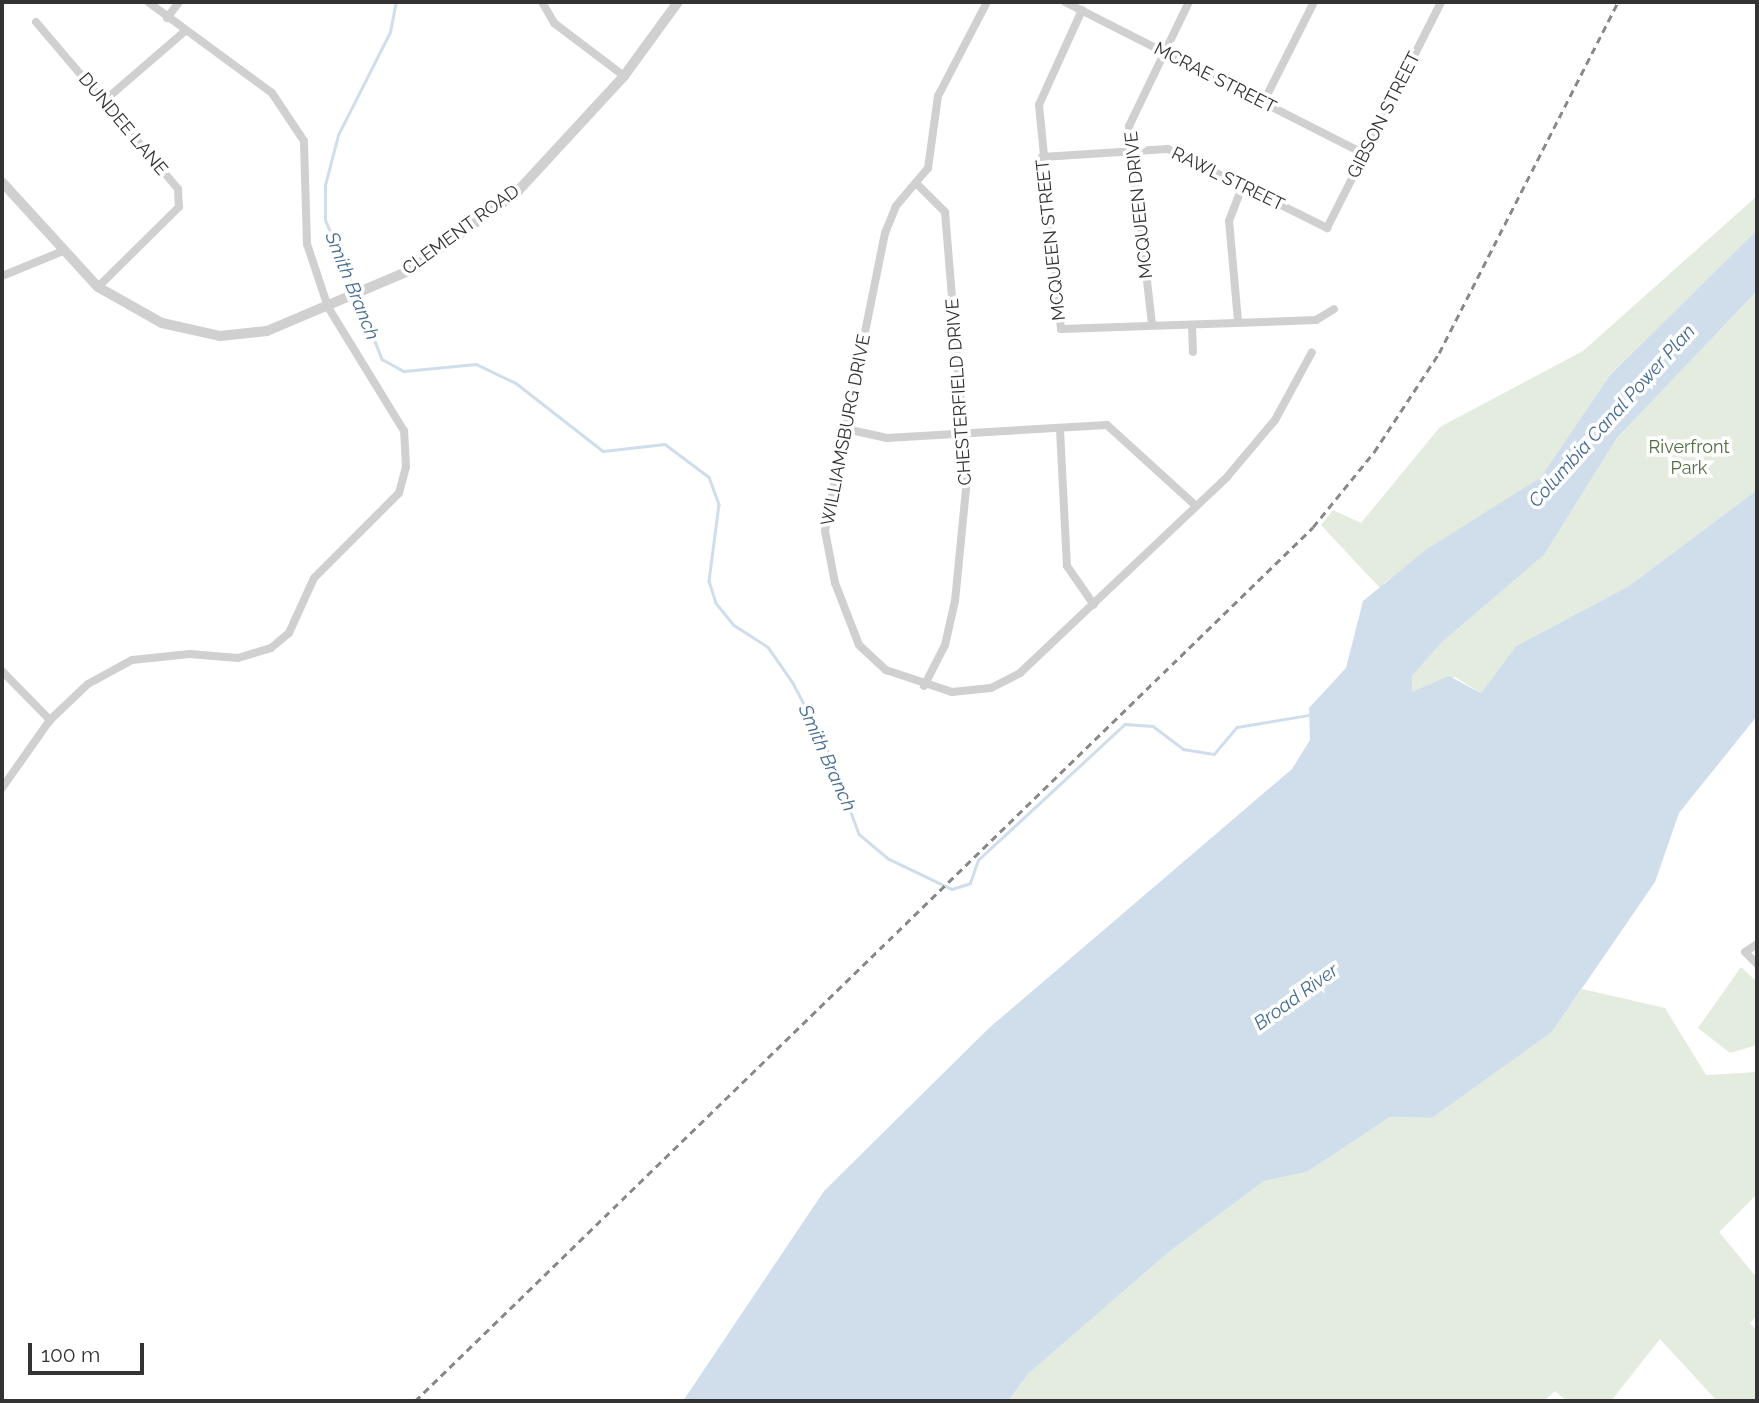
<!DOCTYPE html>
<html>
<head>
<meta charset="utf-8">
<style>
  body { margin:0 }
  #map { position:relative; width:1759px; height:1403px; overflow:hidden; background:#fff; font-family:Raleway,sans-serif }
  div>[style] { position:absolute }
  .green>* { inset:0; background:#e4ebdf }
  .water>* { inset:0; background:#d0deec }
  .stream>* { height:2.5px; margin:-1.25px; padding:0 1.25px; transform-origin:1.25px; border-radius:1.25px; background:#d0deec }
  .minor>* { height:8px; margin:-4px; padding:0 4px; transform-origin:4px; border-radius:4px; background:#d0d0d0 }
  .tertiary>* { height:10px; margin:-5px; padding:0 5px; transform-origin:5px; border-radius:5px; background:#d0d0d0 }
  .rail>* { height:2.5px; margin-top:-1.25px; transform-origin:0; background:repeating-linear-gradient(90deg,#888 0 7px,transparent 0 12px) }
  span { translate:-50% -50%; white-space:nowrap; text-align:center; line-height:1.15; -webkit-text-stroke:7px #fff; paint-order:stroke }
  .street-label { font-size:18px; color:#333 }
  .park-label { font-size:18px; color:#516d42 }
  .water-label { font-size:19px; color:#446b91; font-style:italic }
  .frame { position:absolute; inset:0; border:4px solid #333; pointer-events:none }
  .scale { position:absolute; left:28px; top:1343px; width:116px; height:32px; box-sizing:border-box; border:4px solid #333; border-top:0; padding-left:9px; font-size:21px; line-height:24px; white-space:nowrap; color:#333; -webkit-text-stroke:5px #fff; paint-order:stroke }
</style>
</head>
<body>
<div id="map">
  <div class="green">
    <div style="clip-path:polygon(1757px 196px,1757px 230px,1610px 375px,1540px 478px,1384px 583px,1441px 643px,1544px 555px,1617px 438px,1757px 291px,1757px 490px,1629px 586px,1516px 646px,1481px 693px,1455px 677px,1412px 692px,1412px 676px,1436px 648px,1321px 525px,1333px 510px,1361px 523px,1440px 427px,1583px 351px)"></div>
    <div style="clip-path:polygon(1741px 967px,1757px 982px,1757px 1045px,1730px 1053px,1698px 1028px)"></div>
    <div style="clip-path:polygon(1582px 989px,1665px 1008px,1706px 1075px,1757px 1072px,1757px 1194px,1719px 1232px,1757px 1278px,1757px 1316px,1750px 1323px,1757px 1331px,1756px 1401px,1717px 1401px,1660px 1339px,1611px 1401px,1567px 1401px,1555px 1391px,1544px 1401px,1008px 1401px,1028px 1374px,1170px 1251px,1264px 1181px,1307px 1172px,1390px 1117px,1432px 1118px,1552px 1032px)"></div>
  </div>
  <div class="water">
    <div style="clip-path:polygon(1757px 230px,1757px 291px,1617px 438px,1544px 555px,1441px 643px,1412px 676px,1412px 692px,1449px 676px,1481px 693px,1516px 646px,1629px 586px,1757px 490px,1757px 716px,1679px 813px,1655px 882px,1552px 1032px,1432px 1118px,1390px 1117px,1307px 1172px,1264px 1181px,1170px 1251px,1028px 1374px,1008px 1401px,683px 1401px,824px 1191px,989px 1028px,1292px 769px,1310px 740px,1309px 708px,1346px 668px,1363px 601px,1427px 549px,1540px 478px,1610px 375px)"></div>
  </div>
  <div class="stream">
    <div style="left:354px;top:289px;width:75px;rotate:-112.8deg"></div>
    <div style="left:325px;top:220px;width:35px;rotate:-90deg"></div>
    <div style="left:325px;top:185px;width:52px;rotate:-75.4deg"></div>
    <div style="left:338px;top:135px;width:115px;rotate:-63.2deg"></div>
    <div style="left:390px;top:32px;width:31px;rotate:-79deg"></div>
    <div style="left:357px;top:295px;width:69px;rotate:68.7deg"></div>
    <div style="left:382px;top:359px;width:25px;rotate:29deg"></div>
    <div style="left:404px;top:371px;width:72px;rotate:-5.6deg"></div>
    <div style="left:476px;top:364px;width:44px;rotate:25.4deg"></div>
    <div style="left:516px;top:383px;width:110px;rotate:38deg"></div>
    <div style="left:603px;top:451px;width:62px;rotate:-6.4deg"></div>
    <div style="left:665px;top:444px;width:55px;rotate:36.9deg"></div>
    <div style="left:709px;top:477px;width:29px;rotate:70deg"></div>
    <div style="left:719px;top:504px;width:78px;rotate:97.4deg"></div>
    <div style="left:709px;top:581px;width:23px;rotate:72deg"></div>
    <div style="left:716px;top:603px;width:28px;rotate:51deg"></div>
    <div style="left:734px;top:625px;width:40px;rotate:32.9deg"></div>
    <div style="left:768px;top:647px;width:44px;rotate:55.2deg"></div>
    <div style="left:793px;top:683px;width:71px;rotate:62.4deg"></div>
    <div style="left:826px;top:746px;width:94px;rotate:69.4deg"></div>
    <div style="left:859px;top:834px;width:39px;rotate:40deg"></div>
    <div style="left:889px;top:859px;width:70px;rotate:25.5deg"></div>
    <div style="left:952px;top:889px;width:19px;rotate:-18deg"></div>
    <div style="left:970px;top:883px;width:24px;rotate:-71deg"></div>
    <div style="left:978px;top:860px;width:200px;rotate:-42.8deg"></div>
    <div style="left:1125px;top:724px;width:28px;rotate:4deg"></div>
    <div style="left:1153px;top:726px;width:38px;rotate:37deg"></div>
    <div style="left:1183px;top:749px;width:31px;rotate:9deg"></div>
    <div style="left:1214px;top:754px;width:35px;rotate:-50deg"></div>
    <div style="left:1237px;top:727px;width:73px;rotate:-9.5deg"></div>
  </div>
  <div class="minor">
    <div style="left:542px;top:2px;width:24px;rotate:60deg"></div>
    <div style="left:554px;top:23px;width:88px;rotate:37.1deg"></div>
    <div style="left:987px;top:2px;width:106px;rotate:117.5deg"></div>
    <div style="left:938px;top:96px;width:73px;rotate:97.9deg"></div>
    <div style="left:928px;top:168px;width:50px;rotate:130.1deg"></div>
    <div style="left:896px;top:206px;width:29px;rotate:112deg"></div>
    <div style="left:885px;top:233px;width:304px;rotate:101.4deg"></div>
    <div style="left:825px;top:531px;width:53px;rotate:79.1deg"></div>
    <div style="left:835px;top:583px;width:66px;rotate:68.8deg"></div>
    <div style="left:859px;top:645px;width:37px;rotate:43deg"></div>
    <div style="left:886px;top:670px;width:70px;rotate:18.4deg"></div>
    <div style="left:952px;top:692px;width:39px;rotate:-6deg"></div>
    <div style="left:991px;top:688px;width:33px;rotate:-27deg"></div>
    <div style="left:1020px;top:673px;width:285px;rotate:-43.4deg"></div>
    <div style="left:1227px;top:477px;width:75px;rotate:-49.9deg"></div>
    <div style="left:1275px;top:420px;width:77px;rotate:-61.4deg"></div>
    <div style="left:1065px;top:2px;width:335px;rotate:26.9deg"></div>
    <div style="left:1082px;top:10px;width:104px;rotate:114.4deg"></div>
    <div style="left:1039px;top:105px;width:225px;rotate:84.4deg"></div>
    <div style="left:1061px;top:329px;width:255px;rotate:-2deg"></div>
    <div style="left:1316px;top:320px;width:21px;rotate:-31deg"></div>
    <div style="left:167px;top:18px;width:20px;rotate:-53deg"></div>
    <div style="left:36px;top:22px;width:219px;rotate:49.6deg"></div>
    <div style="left:178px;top:189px;width:18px;rotate:87deg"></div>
    <div style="left:179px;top:207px;width:114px;rotate:135.4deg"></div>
    <div style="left:104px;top:101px;width:106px;rotate:-40.8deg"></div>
    <div style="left:1263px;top:103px;width:113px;rotate:-63.2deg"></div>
    <div style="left:1042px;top:157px;width:126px;rotate:-3.6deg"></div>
    <div style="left:1168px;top:149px;width:178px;rotate:26.4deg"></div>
    <div style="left:1327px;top:228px;width:253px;rotate:-63.2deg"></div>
    <div style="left:919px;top:186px;width:37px;rotate:45deg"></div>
    <div style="left:945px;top:212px;width:268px;rotate:85.3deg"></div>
    <div style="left:967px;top:479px;width:123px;rotate:95.6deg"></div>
    <div style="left:955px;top:601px;width:45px;rotate:102.8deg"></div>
    <div style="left:945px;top:645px;width:46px;rotate:117.1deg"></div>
    <div style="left:2px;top:276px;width:66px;rotate:-22.3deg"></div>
    <div style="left:1238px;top:321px;width:100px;rotate:-95.1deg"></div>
    <div style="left:1229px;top:221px;width:36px;rotate:-69deg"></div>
    <div style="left:1152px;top:324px;width:199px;rotate:-96.6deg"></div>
    <div style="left:1129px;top:126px;width:138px;rotate:-64.2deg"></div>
    <div style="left:1192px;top:325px;width:27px;rotate:88deg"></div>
    <div style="left:846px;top:429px;width:42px;rotate:12.4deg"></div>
    <div style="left:887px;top:438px;width:220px;rotate:-3.4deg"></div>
    <div style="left:1107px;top:425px;width:120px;rotate:42.3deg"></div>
    <div style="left:1060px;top:429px;width:137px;rotate:87.1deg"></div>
    <div style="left:1067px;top:566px;width:47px;rotate:55.3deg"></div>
    <div style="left:2px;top:671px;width:69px;rotate:45.6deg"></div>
    <div style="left:2px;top:788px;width:83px;rotate:-54.8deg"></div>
    <div style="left:50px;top:720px;width:52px;rotate:-43.5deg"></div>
    <div style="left:88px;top:684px;width:50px;rotate:-28.6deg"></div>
    <div style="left:132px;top:660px;width:58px;rotate:-5.9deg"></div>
    <div style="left:190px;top:654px;width:48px;rotate:4.8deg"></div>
    <div style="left:238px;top:658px;width:34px;rotate:-17deg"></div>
    <div style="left:271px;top:648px;width:23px;rotate:-40deg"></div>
    <div style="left:289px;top:633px;width:60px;rotate:-65.6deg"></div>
    <div style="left:314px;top:578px;width:120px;rotate:-45deg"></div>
    <div style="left:399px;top:493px;width:27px;rotate:-75deg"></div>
    <div style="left:406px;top:467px;width:36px;rotate:-93deg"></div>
    <div style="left:404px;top:431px;width:145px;rotate:-121.5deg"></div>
    <div style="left:328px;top:307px;width:66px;rotate:-108.4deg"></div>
    <div style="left:307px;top:244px;width:103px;rotate:-91.7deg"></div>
    <div style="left:304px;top:141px;width:58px;rotate:-123.7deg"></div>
    <div style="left:272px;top:93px;width:154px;rotate:-143.7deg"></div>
    <div style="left:1757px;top:944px;width:14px;rotate:146deg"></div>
    <div style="left:1745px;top:952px;width:17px;rotate:45deg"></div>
  </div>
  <div class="tertiary">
    <div style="left:2px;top:182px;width:142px;rotate:47.6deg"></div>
    <div style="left:98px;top:287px;width:73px;rotate:29.4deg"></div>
    <div style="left:162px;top:323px;width:59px;rotate:12.6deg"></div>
    <div style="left:220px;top:336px;width:47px;rotate:-6.1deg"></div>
    <div style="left:267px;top:331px;width:156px;rotate:-23deg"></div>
    <div style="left:411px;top:270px;width:132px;rotate:-36.3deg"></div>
    <div style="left:517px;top:192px;width:158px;rotate:-47.3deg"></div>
    <div style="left:624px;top:76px;width:92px;rotate:-53.9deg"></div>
  </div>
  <div class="rail">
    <div style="left:415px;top:1401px;width:1253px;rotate:-44.22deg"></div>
    <div style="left:1313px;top:527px;width:97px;rotate:-50.9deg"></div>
    <div style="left:1374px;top:452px;width:118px;rotate:-56.7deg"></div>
    <div style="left:1439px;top:353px;width:394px;rotate:-63deg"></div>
  </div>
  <div class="street-label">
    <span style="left:1215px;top:78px;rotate:27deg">MCRAE STREET</span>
    <span style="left:1384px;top:115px;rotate:-63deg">GIBSON STREET</span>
    <span style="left:123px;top:124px;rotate:50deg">DUNDEE LANE</span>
    <span style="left:1228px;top:179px;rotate:26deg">RAWL STREET</span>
    <span style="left:1139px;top:205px;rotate:-96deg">MCQUEEN DRIVE</span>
    <span style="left:461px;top:230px;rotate:-36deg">CLEMENT ROAD</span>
    <span style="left:1051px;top:240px;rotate:-96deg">MCQUEEN STREET</span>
    <span style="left:959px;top:392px;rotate:-94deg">CHESTERFIELD DRIVE</span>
    <span style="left:846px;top:430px;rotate:-79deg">WILLIAMSBURG DRIVE</span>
  </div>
  <div class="park-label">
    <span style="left:1689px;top:458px">Riverfront<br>Park</span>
  </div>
  <div class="water-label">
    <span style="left:352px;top:286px;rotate:68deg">Smith Branch</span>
    <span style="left:1612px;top:416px;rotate:-48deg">Columbia Canal Power Plan</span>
    <span style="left:827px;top:758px;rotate:66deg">Smith Branch</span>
    <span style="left:1296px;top:997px;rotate:-36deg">Broad River</span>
  </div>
  <div class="frame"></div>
  <div class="scale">100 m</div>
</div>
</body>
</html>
